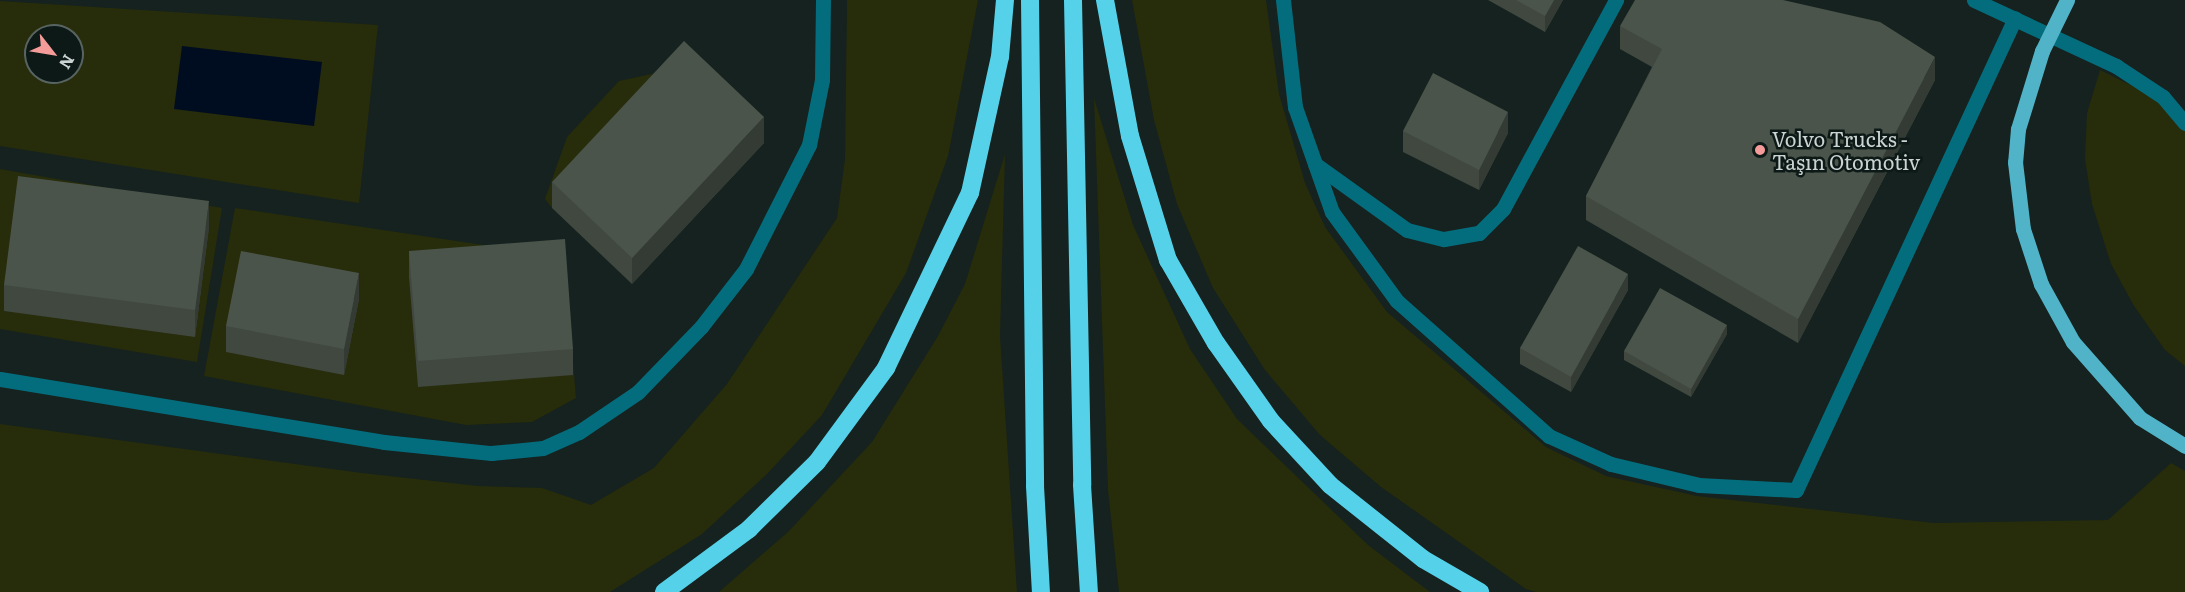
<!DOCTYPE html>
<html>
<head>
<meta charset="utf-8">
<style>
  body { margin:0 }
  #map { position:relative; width:2185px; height:592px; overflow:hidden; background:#15221f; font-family:Literata,serif }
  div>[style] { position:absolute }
  .green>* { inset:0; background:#272c0b }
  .water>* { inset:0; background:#000d20 }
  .minor>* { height:15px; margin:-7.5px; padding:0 7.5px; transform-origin:7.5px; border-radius:7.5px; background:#046d7d }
  .highway>* { height:18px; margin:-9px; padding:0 9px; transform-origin:9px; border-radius:9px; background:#55d1e9 }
  .major-bridge>* { height:15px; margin:-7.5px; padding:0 7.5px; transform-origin:7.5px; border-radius:7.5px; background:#50b3c7 }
  .wall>* { inset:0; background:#404840 }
  .shaded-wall>* { inset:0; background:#343b34 }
  .building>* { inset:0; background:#4a544b }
  .dots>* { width:16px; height:16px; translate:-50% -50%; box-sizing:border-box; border:3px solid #0c1916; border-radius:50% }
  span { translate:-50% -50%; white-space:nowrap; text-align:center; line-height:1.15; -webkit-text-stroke:5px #0c1916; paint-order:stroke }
  .poi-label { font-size:20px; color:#cbd4d2 }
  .left { translate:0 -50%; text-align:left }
  .north { position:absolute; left:24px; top:24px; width:60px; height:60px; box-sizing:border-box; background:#0c1916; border:2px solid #586461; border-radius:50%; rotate:121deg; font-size:16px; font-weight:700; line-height:24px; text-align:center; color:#cbd4d2 }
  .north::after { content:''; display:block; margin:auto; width:21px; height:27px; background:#f59b99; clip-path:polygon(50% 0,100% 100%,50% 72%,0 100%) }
</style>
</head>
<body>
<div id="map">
  <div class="green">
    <div style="clip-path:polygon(847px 0,978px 0,948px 156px,906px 273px,822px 415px,766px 475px,702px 534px,610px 592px,0 592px,0 424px,362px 473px,478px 486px,542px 488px,591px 505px,654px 468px,727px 384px,837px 218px,845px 159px)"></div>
    <div style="clip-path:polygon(1132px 0,1266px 0,1279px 94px,1305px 183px,1325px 227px,1387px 312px,1546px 447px,1606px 476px,1697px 496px,1934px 523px,2108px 520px,2171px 463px,2185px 471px,2185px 592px,1536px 592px,1526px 589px,1381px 487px,1320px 435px,1265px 370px,1213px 288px,1177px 204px,1154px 120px)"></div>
    <div style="clip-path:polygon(evenodd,0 1px,378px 25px,359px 203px,0 146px,0 1px,36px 36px,72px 36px,72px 72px,36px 72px,36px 36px)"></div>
    <div style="clip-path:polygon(684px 67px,552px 208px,545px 199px,567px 137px,619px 81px)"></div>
    <div style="clip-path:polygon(2100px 70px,2157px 98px,2185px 127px,2185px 366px,2165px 350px,2134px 306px,2111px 264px,2092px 204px,2085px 159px,2087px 113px)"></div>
    <div style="clip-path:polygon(1094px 98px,1133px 225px,1190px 349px,1237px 419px,1368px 545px,1430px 592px,1119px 592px,1108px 490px)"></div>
    <div style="clip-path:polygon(1005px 154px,1000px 336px,1017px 592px,719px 592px,788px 532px,872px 442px,938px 336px,965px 284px)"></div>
    <div style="clip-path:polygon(0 169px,222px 208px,197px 362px,0 329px)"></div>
    <div style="clip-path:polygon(235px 208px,531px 252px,565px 265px,576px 398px,532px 422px,466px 425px,204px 376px)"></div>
  </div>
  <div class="water">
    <div style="clip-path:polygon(182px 46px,322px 62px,314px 126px,174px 109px)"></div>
  </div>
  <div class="minor">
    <div style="left:1283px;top:0;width:108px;rotate:83.6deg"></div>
    <div style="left:1295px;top:107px;width:111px;rotate:70.6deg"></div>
    <div style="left:1332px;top:212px;width:110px;rotate:53.9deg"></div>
    <div style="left:1397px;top:301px;width:203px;rotate:41.6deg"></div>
    <div style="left:1549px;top:436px;width:68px;rotate:24.3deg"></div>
    <div style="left:1611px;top:464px;width:90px;rotate:13.4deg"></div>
    <div style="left:1699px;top:485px;width:97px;rotate:3deg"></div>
    <div style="left:1796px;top:490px;width:520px;rotate:-65.11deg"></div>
    <div style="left:1974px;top:0;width:157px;rotate:24.9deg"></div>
    <div style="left:2116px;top:66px;width:56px;rotate:33.4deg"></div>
    <div style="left:2163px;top:97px;width:34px;rotate:50deg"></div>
    <div style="left:1315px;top:164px;width:113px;rotate:35.7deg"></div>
    <div style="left:1407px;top:230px;width:38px;rotate:14deg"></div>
    <div style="left:1444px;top:239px;width:36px;rotate:-10deg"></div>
    <div style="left:1479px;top:233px;width:34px;rotate:-45deg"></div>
    <div style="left:1503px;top:209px;width:238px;rotate:-61.6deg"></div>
    <div style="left:0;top:379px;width:389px;rotate:9.3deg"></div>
    <div style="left:384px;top:442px;width:108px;rotate:5.9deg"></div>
    <div style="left:491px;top:453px;width:52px;rotate:-5.5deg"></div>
    <div style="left:543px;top:448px;width:39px;rotate:-24deg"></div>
    <div style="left:579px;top:432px;width:71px;rotate:-34.1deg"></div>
    <div style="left:638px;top:392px;width:91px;rotate:-45.9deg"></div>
    <div style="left:701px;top:327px;width:73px;rotate:-52.2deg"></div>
    <div style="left:746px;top:269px;width:139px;rotate:-63.1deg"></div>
    <div style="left:809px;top:145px;width:66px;rotate:-78.7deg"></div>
    <div style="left:822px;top:80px;width:80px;rotate:-89.3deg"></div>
  </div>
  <div class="highway">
    <div style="left:1030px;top:0;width:486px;rotate:89.4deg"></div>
    <div style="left:1035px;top:486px;width:106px;rotate:86.8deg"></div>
    <div style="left:1073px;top:0;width:485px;rotate:88.9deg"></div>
    <div style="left:1082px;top:485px;width:107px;rotate:86.3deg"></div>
    <div style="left:1105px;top:0;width:138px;rotate:79.6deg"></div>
    <div style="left:1130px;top:136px;width:130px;rotate:73deg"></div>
    <div style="left:1168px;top:260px;width:96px;rotate:60deg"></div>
    <div style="left:1216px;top:343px;width:95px;rotate:54.8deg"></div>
    <div style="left:1271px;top:421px;width:87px;rotate:47.3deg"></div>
    <div style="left:1330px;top:485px;width:119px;rotate:38.5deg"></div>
    <div style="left:1423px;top:559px;width:66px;rotate:30.1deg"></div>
    <div style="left:664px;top:592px;width:106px;rotate:-36.5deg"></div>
    <div style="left:749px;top:529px;width:95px;rotate:-44.6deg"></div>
    <div style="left:817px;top:462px;width:117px;rotate:-53.7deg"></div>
    <div style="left:886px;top:368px;width:194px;rotate:-64.4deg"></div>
    <div style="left:970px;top:193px;width:139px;rotate:-77.6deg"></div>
    <div style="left:1000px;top:57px;width:57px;rotate:-85deg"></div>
  </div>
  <div class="major-bridge">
    <div style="left:2067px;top:0;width:57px;rotate:116.1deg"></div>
    <div style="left:2042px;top:51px;width:82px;rotate:107.1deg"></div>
    <div style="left:2018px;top:129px;width:33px;rotate:95deg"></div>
    <div style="left:2015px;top:162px;width:67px;rotate:83.2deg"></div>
    <div style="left:2023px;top:229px;width:58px;rotate:71.9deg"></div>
    <div style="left:2041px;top:284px;width:66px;rotate:61.1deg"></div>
    <div style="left:2073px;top:342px;width:101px;rotate:48.6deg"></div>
    <div style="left:2140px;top:418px;width:53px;rotate:31.9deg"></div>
  </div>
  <div class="wall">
    <div style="clip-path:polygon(1488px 0,1563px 0,1545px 32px)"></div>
    <div style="clip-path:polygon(1620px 26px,1935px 80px,1798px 343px,1586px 220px,1586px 196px,1652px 67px,1620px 49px)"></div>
    <div style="clip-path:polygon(1403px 131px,1508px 133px,1479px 190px,1403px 152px)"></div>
    <div style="clip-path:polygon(764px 143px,632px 284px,552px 208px,552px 182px)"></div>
    <div style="clip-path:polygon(209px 227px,195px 337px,4px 311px,4px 285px)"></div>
    <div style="clip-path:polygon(409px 251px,573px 349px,573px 375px,418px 387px,409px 277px)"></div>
    <div style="clip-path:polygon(1628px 290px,1571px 392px,1520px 364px,1520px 348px)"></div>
    <div style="clip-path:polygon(359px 299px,344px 375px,226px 352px,226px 326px)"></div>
    <div style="clip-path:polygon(1727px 334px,1691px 397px,1624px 360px,1624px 351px)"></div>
  </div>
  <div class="shaded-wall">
    <div style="clip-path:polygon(1554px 0,1563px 0,1545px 32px,1545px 16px)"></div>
    <div style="clip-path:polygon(1935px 57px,1935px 80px,1798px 343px,1798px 319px)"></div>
    <div style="clip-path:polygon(1508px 112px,1508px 133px,1479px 190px,1479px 170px)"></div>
    <div style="clip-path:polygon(764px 117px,764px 143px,632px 284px,632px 258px)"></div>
    <div style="clip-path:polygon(209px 201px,209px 227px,195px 337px,195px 310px)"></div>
    <div style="clip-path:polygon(359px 273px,359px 299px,344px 375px,344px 349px)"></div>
    <div style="clip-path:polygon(1628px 274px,1628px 290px,1571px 392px,1571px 377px)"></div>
    <div style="clip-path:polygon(1727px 325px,1727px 334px,1691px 397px,1691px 389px)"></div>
  </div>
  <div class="building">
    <div style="clip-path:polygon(1516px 0,1554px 0,1545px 16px)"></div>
    <div style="clip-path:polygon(1635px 0,1783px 0,1880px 22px,1935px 57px,1798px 319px,1586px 196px,1662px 49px,1620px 26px)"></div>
    <div style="clip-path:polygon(684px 41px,764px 117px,632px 258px,552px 182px)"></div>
    <div style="clip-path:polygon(1433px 73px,1508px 112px,1479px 170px,1403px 131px)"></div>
    <div style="clip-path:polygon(18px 176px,209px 201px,195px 310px,4px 285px)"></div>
    <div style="clip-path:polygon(565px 239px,573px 349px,418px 361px,409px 251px)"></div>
    <div style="clip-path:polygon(1578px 246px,1628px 274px,1571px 377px,1520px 348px)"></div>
    <div style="clip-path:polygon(241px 251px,359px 273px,344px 349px,226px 326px)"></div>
    <div style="clip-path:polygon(1660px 288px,1727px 325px,1691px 389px,1624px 351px)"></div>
  </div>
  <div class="dots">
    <div style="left:1760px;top:150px;background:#f59b99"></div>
  </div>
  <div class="poi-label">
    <span class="left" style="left:1772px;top:150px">Volvo Trucks -<br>Taşın Otomotiv</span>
  </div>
  <div class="north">N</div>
</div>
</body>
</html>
